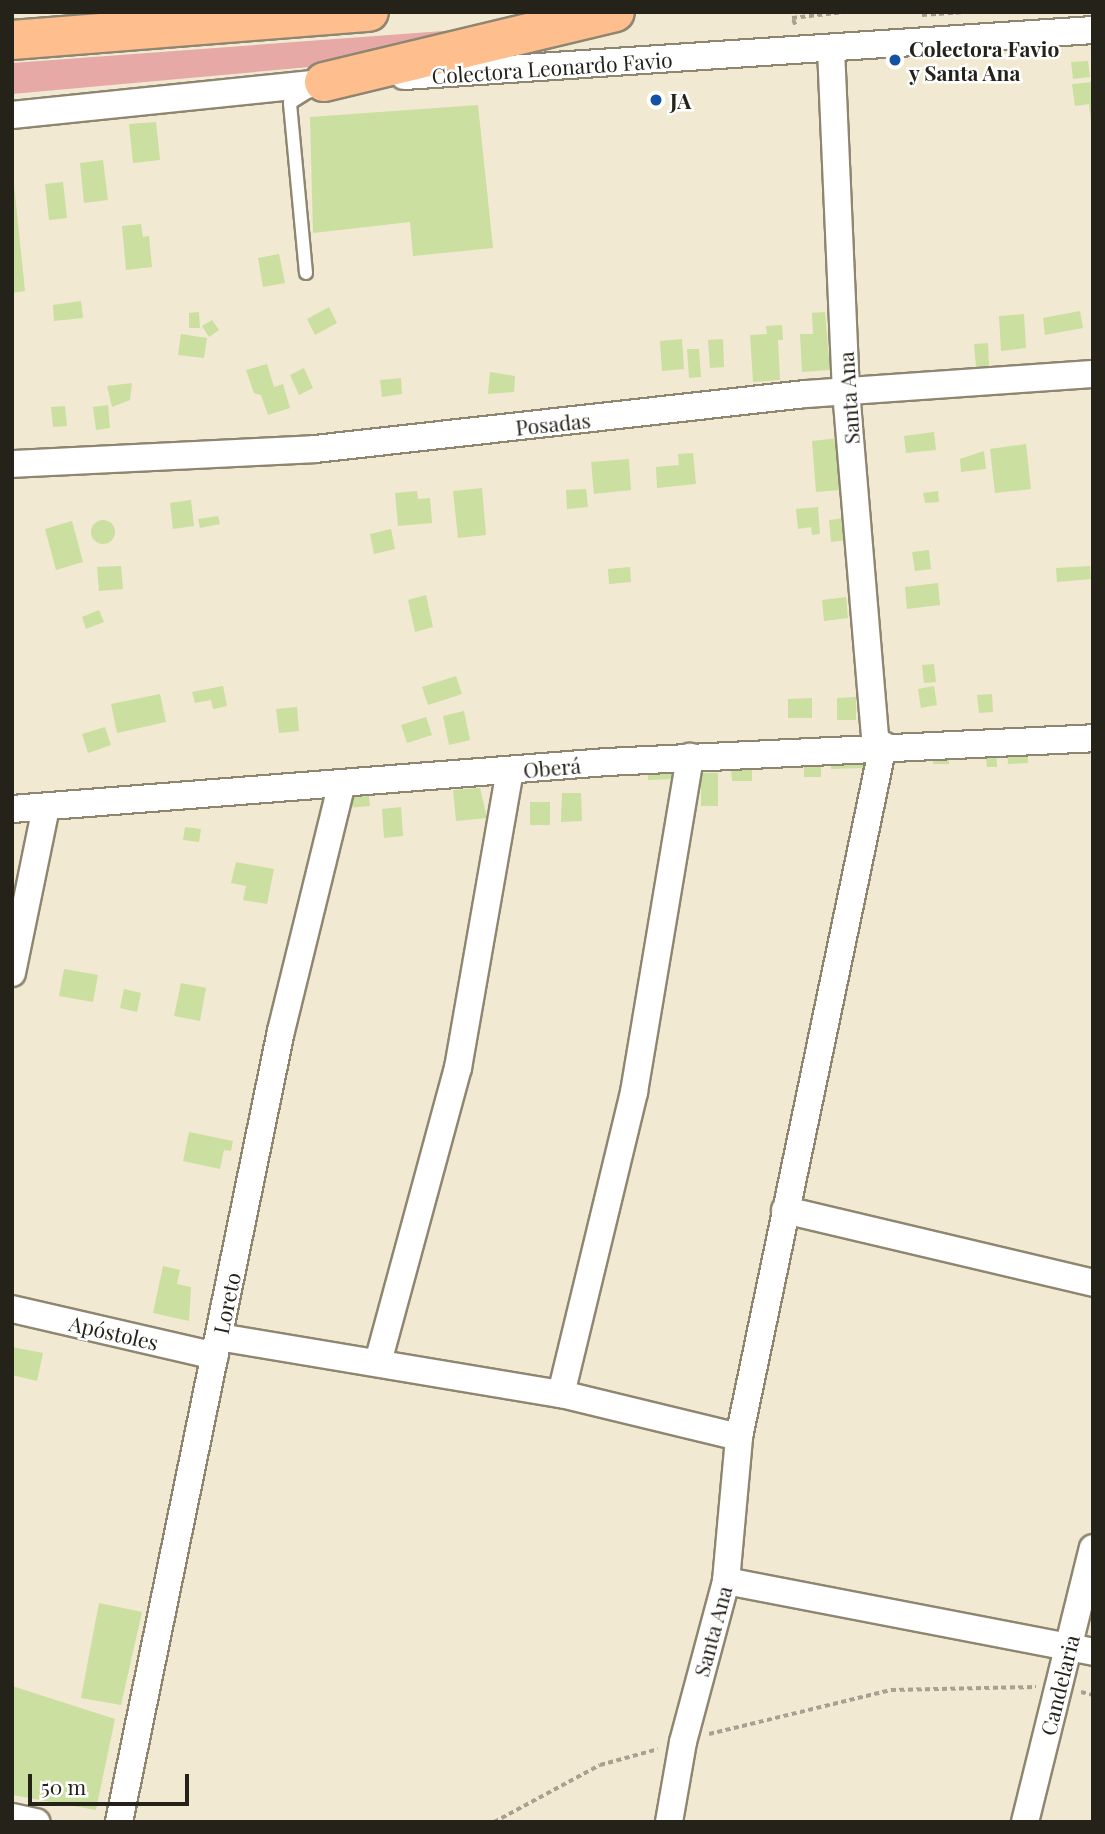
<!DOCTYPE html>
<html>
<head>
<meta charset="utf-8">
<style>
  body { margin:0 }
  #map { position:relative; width:1105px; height:1834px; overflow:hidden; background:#f2e9d2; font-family:"Playfair Display",serif }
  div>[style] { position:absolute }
  .green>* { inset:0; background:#e6a9a6 }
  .building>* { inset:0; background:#cadfa0 }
  .round { border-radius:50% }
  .path>* { height:3.5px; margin-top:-1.75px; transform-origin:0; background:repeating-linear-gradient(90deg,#a8a18f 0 5px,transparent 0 8.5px) }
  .roads { filter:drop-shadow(2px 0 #8e8671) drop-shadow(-2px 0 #8e8671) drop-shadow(0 2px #8e8671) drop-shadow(0 -2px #8e8671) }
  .service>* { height:12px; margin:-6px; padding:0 6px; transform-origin:6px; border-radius:6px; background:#fff }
  .minor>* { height:26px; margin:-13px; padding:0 13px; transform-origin:13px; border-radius:13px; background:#fff }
  .trunk>* { height:38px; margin:-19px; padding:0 19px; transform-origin:19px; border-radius:19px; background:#ffbe8e }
  .dots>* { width:19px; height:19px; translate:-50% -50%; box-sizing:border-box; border:4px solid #fff; border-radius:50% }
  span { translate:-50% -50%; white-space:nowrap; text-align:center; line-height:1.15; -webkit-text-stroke:5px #fff; paint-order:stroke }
  .poi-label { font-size:21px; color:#252219; font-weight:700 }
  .left { translate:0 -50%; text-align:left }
  .street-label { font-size:21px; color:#252219 }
  .frame { position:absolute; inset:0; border:14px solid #252219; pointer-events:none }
  .scale { position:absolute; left:28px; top:1774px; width:161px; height:32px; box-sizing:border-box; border:4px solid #252219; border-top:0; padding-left:9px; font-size:21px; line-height:24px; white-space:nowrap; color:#252219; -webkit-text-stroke:5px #fff; paint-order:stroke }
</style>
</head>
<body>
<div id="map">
  <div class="green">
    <div style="clip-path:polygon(470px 29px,376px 61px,12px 94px,12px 63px)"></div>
  </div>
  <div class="building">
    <div style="clip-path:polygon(1088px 61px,1090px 77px,1073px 79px,1071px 62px)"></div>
    <div style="clip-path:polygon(1093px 82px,1093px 122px,1091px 122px,1089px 104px,1075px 106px,1072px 84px)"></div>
    <div style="clip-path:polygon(478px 105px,493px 248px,413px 256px,410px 222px,313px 233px,310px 117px)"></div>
    <div style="clip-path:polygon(156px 122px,160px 160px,133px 163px,129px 124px)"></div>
    <div style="clip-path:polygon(103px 160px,108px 200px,84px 203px,80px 163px)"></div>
    <div style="clip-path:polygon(63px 182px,67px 218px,49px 220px,45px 184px)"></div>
    <div style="clip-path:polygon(14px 184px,25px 291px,12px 293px,12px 185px)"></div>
    <div style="clip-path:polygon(141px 224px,143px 237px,149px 236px,152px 267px,126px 270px,122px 226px)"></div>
    <div style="clip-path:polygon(279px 254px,285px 283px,263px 287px,258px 258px)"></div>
    <div style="clip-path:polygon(81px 301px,83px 318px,54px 321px,53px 305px)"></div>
    <div style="clip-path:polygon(329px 307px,337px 323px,315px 335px,307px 319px)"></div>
    <div style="clip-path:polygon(1080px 311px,1083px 328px,1045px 335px,1043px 318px)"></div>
    <div style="clip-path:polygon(199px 312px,200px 328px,189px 328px,189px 313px)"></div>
    <div style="clip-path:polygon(825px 312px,830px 370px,802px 372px,800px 334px,813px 334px,812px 313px)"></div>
    <div style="clip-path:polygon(1024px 314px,1026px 348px,1001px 351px,999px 316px)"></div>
    <div style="clip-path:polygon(212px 320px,219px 330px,209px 337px,202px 326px)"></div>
    <div style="clip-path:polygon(782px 325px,783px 340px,778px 340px,780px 380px,753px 382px,750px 335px,767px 334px,766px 326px)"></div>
    <div style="clip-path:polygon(181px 334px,207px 338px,204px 358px,178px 355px)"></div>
    <div style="clip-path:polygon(682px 339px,684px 369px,662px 371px,660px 341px)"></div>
    <div style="clip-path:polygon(723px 339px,724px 367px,710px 368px,708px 340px)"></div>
    <div style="clip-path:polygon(988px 343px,989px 366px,976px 367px,974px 344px)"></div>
    <div style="clip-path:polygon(687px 349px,699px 349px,701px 377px,689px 378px)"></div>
    <div style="clip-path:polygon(267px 364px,274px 387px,283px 384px,290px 408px,268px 415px,261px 395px,254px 393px,246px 370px)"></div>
    <div style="clip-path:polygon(304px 368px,313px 388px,299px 395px,290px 375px)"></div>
    <div style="clip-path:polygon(490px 372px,515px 376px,514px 392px,488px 394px)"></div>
    <div style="clip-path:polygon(401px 378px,402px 394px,382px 397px,380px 380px)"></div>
    <div style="clip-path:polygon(132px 383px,130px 400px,112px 407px,107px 386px)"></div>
    <div style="clip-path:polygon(108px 405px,110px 428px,96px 430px,93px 407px)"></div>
    <div style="clip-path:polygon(65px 406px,67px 426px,53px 427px,51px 407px)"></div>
    <div style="clip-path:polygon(934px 432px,936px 450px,906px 453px,904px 436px)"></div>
    <div style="clip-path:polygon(848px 437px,851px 466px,838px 467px,840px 490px,816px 492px,812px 441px)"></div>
    <div style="clip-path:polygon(1026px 444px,1031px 489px,995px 493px,990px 449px)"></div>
    <div style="clip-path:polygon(984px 451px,986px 469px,961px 472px,960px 459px)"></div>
    <div style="clip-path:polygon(693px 453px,696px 484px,657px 488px,656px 467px,679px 465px,678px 454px)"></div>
    <div style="clip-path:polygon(629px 459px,631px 490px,594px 494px,591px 462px)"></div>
    <div style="clip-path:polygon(482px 488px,486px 535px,458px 538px,453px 491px)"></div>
    <div style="clip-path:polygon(586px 489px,588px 507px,567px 509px,566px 490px)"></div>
    <div style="clip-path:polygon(417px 491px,418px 499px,430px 498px,432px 523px,398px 526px,395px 493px)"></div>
    <div style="clip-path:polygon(938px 491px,939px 502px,925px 503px,923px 493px)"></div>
    <div style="clip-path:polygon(191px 500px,194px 526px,173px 529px,170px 503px)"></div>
    <div style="clip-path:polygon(818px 507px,820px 534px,812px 535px,811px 527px,798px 529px,796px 509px)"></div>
    <div style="clip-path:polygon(218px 516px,220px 524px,200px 528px,198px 519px)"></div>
    <div style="clip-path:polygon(846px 518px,848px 540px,831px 542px,829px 520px)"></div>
    <div class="round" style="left:91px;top:520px;width:24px;height:24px"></div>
    <div style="clip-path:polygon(72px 521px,83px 562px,56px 570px,45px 529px)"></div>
    <div style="clip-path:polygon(391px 529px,395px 549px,374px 554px,370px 534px)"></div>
    <div style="clip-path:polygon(929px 550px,931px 569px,915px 571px,912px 552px)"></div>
    <div style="clip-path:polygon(121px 566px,123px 589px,99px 591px,97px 567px)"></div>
    <div style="clip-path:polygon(1090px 566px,1091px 579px,1057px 582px,1056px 568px)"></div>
    <div style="clip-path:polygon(630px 567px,631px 582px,609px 584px,608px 569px)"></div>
    <div style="clip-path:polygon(938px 583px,940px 605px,907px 609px,905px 587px)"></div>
    <div style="clip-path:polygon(426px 595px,433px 627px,415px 632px,408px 600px)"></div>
    <div style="clip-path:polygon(846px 597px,848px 618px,824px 621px,822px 600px)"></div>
    <div style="clip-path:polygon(99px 610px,104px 622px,86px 629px,82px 617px)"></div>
    <div style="clip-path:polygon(934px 664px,936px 682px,924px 683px,922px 665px)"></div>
    <div style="clip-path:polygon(456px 676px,462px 694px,428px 705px,422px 687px)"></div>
    <div style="clip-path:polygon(223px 686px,227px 706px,213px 709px,211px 700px,195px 703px,192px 692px)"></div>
    <div style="clip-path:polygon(934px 686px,937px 705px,921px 708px,918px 689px)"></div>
    <div style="clip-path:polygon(160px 694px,166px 722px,117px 733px,111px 704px)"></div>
    <div style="clip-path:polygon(992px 694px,993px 712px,979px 713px,977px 695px)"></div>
    <div style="clip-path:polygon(856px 697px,856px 720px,837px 720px,837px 698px)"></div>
    <div style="clip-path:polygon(812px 698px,812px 718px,788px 718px,788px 699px)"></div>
    <div style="clip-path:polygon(297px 707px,299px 731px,279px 733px,276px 709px)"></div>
    <div style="clip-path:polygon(464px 711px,470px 740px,449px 745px,443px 716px)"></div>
    <div style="clip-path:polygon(426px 717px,432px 735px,407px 743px,401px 725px)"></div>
    <div style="clip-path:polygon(105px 727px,111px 745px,88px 753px,82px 734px)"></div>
    <div style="clip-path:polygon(1027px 744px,1028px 763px,1008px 764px,1007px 745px)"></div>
    <div style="clip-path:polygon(996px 747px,997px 767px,987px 767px,986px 757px,974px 757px)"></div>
    <div style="clip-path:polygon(933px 749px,949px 749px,949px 764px,933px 764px)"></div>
    <div style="clip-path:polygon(864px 756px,864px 768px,831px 769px,831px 757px)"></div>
    <div style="clip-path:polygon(804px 758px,821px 758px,821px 777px,804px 777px)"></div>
    <div style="clip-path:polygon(648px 767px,672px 767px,672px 779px,648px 780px)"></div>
    <div style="clip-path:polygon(731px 768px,752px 768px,752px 781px,732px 781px)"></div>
    <div style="clip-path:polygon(701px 773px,718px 773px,718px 806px,701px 806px)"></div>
    <div style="clip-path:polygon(368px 788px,370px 806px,347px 808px,346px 790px)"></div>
    <div style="clip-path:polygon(480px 788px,487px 818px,456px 821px,453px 790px)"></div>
    <div style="clip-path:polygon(562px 793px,581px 793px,582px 821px,561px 822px)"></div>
    <div style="clip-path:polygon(530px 802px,550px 802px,550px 825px,530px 825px)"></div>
    <div style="clip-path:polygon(401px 807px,403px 836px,384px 838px,382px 809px)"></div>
    <div style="clip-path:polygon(185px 827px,201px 829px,199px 842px,183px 840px)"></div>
    <div style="clip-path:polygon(236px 862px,274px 869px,267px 904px,243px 900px,246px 886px,231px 883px)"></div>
    <div style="clip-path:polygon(64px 969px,98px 975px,93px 1002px,59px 996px)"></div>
    <div style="clip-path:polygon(181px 983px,206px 988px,200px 1021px,174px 1016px)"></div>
    <div style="clip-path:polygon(124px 989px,141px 993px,137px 1012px,120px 1008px)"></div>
    <div style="clip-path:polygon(189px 1132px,233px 1141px,231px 1151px,224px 1150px,220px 1169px,183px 1161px)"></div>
    <div style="clip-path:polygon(163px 1266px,180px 1270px,177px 1284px,191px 1287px,189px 1321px,153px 1313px)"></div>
    <div style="clip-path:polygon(12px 1347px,43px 1353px,37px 1381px,12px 1375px)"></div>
    <div style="clip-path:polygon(99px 1603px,142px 1612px,121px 1705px,81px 1698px)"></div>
    <div style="clip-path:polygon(12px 1686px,115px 1719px,96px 1810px,12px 1795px)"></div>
  </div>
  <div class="path">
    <div style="left:922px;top:15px;width:39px;rotate:-4deg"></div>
    <div style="left:795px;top:25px;width:8px;rotate:-113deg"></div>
    <div style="left:792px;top:18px;width:53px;rotate:-6.5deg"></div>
    <div style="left:1081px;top:1692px;width:12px;rotate:14deg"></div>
    <div style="left:709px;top:1734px;width:187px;rotate:-13.6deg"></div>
    <div style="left:891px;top:1690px;width:145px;rotate:-1.2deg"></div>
    <div style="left:494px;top:1822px;width:120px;rotate:-28.3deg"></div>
    <div style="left:600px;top:1765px;width:60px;rotate:-15.4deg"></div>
  </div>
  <div class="roads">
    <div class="service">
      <div style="left:306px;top:273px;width:171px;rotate:-95.4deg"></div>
      <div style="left:290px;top:103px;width:25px;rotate:-32deg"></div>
    </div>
    <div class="minor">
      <div style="left:831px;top:49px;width:342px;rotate:87.5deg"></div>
      <div style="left:846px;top:391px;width:356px;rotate:85.2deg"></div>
      <div style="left:404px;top:76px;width:691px;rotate:-3.82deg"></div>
      <div style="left:12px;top:115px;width:331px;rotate:-5.9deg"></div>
      <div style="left:12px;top:464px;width:303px;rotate:-2.8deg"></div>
      <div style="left:315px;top:449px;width:493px;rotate:-6.4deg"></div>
      <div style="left:805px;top:394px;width:289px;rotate:-4deg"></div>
      <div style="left:12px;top:809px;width:597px;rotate:-4.52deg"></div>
      <div style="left:607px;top:762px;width:487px;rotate:-2.8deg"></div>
      <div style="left:12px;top:973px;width:169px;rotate:-78.4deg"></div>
      <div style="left:785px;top:1210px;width:317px;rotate:13.3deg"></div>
      <div style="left:12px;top:1309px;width:208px;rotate:13deg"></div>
      <div style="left:219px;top:1337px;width:347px;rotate:9.5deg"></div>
      <div style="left:561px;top:1394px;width:183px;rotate:13.6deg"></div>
      <div style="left:378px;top:1362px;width:305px;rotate:-74.8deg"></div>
      <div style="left:458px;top:1068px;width:302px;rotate:-80.1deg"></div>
      <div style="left:561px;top:1394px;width:311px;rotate:-76.4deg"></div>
      <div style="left:634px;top:1092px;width:340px;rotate:-80.5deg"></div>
      <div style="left:726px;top:1581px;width:374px;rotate:10.9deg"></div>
      <div style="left:12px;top:1817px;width:25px;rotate:12deg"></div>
      <div style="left:119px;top:1822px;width:807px;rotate:-78.43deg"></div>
      <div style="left:281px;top:1031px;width:252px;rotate:-76.2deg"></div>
      <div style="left:669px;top:1822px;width:81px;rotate:-80.1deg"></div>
      <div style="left:683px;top:1742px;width:167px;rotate:-75deg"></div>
      <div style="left:726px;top:1581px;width:145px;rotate:-84.8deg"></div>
      <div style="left:739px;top:1437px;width:707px;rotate:-78.24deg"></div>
      <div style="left:1025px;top:1822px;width:282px;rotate:-76.1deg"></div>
    </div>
    <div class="trunk">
      <div style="left:12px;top:40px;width:358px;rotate:-4.5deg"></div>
      <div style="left:324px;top:82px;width:299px;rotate:-13.5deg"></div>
    </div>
  </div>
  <div class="dots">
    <div style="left:895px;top:60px;background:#1452a3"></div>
    <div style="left:656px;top:100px;background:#1452a3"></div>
  </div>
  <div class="poi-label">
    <span class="left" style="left:909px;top:60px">Colectora Favio<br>y Santa Ana</span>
    <span class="left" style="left:670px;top:100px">JA</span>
  </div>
  <div class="street-label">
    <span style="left:552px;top:67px;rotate:-4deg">Colectora Leonardo Favio</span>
    <span style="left:848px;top:398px;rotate:-94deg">Santa Ana</span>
    <span style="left:553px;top:423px;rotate:-6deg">Posadas</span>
    <span style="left:552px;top:767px;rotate:-5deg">Oberá</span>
    <span style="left:226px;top:1303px;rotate:-78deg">Loreto</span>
    <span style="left:114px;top:1332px;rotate:13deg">Apóstoles</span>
    <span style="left:712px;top:1631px;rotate:-75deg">Santa Ana</span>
    <span style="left:1059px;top:1685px;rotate:-76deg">Candelaria</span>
  </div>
  <div class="frame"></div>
  <div class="scale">50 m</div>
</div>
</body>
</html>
